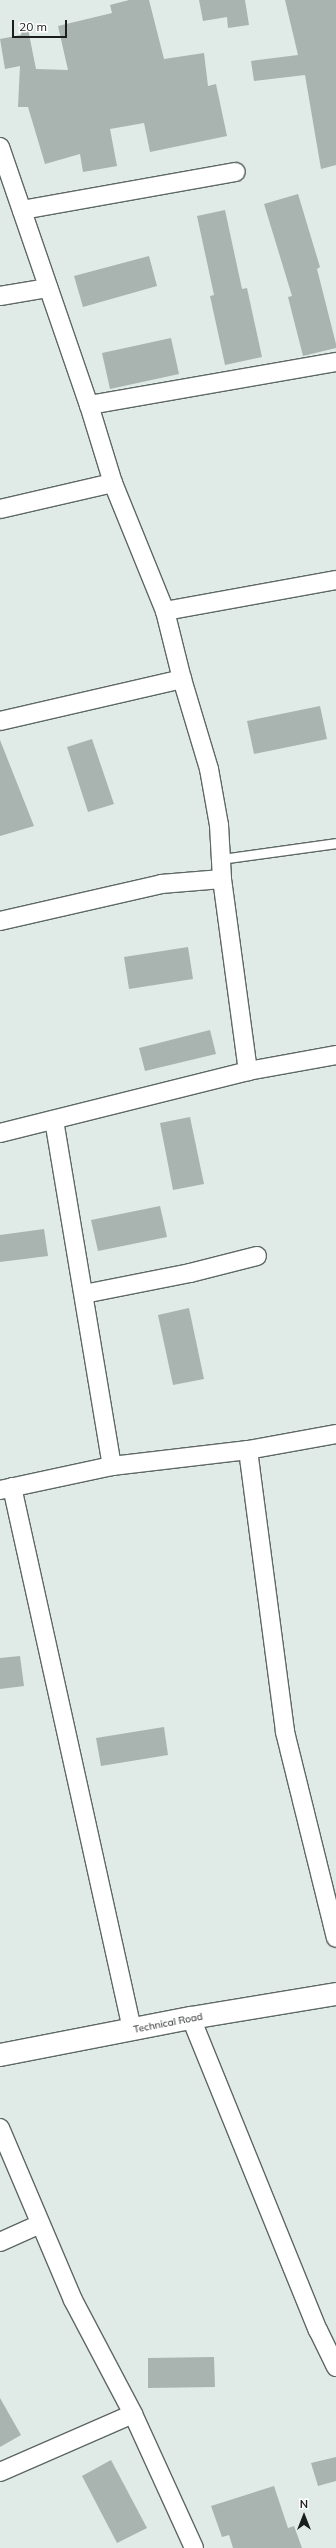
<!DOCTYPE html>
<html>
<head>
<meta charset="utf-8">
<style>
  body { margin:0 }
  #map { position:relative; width:336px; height:2548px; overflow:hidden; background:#e0ebe7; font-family:Mulish,sans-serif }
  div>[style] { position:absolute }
  .building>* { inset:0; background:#a9b3af }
  .roads { filter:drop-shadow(1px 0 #5e6864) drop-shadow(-1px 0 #5e6864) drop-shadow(0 1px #5e6864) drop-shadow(0 -1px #5e6864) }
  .lane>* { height:9px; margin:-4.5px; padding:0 4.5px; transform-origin:4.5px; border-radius:4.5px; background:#fff }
  .street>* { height:18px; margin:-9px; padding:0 9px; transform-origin:9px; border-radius:9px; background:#fff }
  .secondary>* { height:22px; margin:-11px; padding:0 11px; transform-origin:11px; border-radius:11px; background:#fff }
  span { translate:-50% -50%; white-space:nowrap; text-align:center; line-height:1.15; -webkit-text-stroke:4px #fff; paint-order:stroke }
  .street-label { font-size:10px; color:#1a1e1c }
  .north { position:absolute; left:284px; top:2496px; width:40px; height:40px; -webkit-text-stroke:3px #fff; paint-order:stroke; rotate:0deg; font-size:11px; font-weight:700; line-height:16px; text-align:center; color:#1a1e1c }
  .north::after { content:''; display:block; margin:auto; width:14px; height:18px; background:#1a1e1c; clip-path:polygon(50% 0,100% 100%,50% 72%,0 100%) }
  .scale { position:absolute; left:12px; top:20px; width:55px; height:18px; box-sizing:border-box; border:2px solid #1a1e1c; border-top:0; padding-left:5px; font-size:12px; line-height:14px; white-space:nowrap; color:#1a1e1c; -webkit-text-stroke:3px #fff; paint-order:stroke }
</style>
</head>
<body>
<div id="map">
  <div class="building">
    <div style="clip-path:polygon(129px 0,149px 0,164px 59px,204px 53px,208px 86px,216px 84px,227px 136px,150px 152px,144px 123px,110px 129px,117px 166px,83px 172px,80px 154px,45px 164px,28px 107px,18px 107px,20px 66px,5px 69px,0 39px,21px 35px,22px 25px,27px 24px,36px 69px,68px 70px,58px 26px,112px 13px,110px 5px)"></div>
    <div style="clip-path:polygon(199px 0,245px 0,249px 25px,228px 28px,227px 17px,203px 21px)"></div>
    <div style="clip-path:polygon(285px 0,336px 0,336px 165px,321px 169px,305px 75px,254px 81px,251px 61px,298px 55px)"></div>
    <div style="clip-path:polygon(298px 194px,320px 267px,317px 269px,336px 344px,336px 348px,303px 356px,288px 297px,292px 296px,264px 204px)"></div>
    <div style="clip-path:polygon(225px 210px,242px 289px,247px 288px,262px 357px,225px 365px,210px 296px,214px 295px,197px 216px)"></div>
    <div style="clip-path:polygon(149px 256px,157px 286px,83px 307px,74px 276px)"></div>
    <div style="clip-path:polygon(171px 338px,179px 374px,110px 389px,102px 353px)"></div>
    <div style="clip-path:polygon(320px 706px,327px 739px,254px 754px,247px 721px)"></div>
    <div style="clip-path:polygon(92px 739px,114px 804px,88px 812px,67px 747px)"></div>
    <div style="clip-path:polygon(0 740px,34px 826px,0 836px)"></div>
    <div style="clip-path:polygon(188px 947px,193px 979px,129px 989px,124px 957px)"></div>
    <div style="clip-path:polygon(210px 1030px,216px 1054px,145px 1071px,139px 1048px)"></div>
    <div style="clip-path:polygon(190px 1117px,204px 1184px,173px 1190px,160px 1123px)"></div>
    <div style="clip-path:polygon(160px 1206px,167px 1237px,98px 1251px,91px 1220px)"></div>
    <div style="clip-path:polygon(44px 1229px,48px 1256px,0 1262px,0 1235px)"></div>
    <div style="clip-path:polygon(189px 1308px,204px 1379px,173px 1385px,158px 1315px)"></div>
    <div style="clip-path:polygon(20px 1656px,24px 1686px,0 1689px,0 1658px)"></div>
    <div style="clip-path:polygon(164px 1727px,168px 1755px,101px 1766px,96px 1738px)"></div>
    <div style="clip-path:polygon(214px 2357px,215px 2387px,148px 2388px,148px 2358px)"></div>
    <div style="clip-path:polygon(0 2398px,21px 2435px,0 2447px)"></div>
    <div style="clip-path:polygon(336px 2457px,336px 2481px,318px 2486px,311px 2463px)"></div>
    <div style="clip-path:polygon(111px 2460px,147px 2528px,117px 2543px,82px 2476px)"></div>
    <div style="clip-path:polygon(274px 2486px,288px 2528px,294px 2526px,302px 2548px,233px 2548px,229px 2535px,222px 2537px,211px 2506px)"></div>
  </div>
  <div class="roads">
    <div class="lane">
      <div style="left:221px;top:859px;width:116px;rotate:-7.9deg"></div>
    </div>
    <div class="street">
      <div style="left:0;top:147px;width:273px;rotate:71deg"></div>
      <div style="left:89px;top:405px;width:82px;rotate:72.9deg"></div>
      <div style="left:113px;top:483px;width:138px;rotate:67.9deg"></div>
      <div style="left:165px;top:611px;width:70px;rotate:76deg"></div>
      <div style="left:182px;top:679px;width:94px;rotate:73.3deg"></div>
      <div style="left:209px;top:769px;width:57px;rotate:79.9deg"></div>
      <div style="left:219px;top:825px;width:54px;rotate:86.8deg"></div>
      <div style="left:222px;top:879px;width:194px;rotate:82.3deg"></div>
      <div style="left:22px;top:210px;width:217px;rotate:-10.1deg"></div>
      <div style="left:0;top:296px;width:49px;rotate:-9.5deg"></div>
      <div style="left:89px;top:405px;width:251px;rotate:-9.9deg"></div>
      <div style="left:0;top:509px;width:116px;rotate:-13deg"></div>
      <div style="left:165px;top:611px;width:174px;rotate:-10.3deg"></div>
      <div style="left:0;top:721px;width:187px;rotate:-13deg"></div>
      <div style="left:0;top:921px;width:165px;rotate:-12.9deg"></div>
      <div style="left:161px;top:884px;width:61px;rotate:-4.7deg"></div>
      <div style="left:54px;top:1120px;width:351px;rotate:80.5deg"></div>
      <div style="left:0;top:1133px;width:256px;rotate:-14deg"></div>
      <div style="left:248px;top:1071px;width:89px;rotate:-10.3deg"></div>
      <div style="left:84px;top:1294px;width:108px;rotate:-11.2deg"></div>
      <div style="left:190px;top:1273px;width:69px;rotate:-14.2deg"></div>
      <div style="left:248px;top:1450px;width:284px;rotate:82.5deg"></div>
      <div style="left:285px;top:1732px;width:212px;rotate:76.1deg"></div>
      <div style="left:12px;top:1487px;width:555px;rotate:77.52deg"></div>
      <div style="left:0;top:1490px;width:115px;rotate:-12.1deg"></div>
      <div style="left:112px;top:1466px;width:137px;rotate:-6.7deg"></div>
      <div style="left:248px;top:1450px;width:89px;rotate:-10.3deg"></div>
      <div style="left:191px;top:2018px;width:337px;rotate:67.9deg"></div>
      <div style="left:318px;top:2330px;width:41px;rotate:64.1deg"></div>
      <div style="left:0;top:2128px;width:187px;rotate:67deg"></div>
      <div style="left:73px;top:2300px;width:129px;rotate:62.2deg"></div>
      <div style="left:133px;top:2414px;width:147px;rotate:65.5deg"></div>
      <div style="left:0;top:2242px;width:44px;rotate:-24.2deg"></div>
      <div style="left:0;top:2472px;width:145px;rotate:-23.6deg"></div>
    </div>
    <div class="secondary">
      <div style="left:0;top:2055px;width:195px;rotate:-11deg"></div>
      <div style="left:191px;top:2018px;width:147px;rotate:-9.4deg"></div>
    </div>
  </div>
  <div class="street-label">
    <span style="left:168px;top:2023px;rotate:-11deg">Technical Road</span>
  </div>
  <div class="north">N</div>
  <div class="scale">20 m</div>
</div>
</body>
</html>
